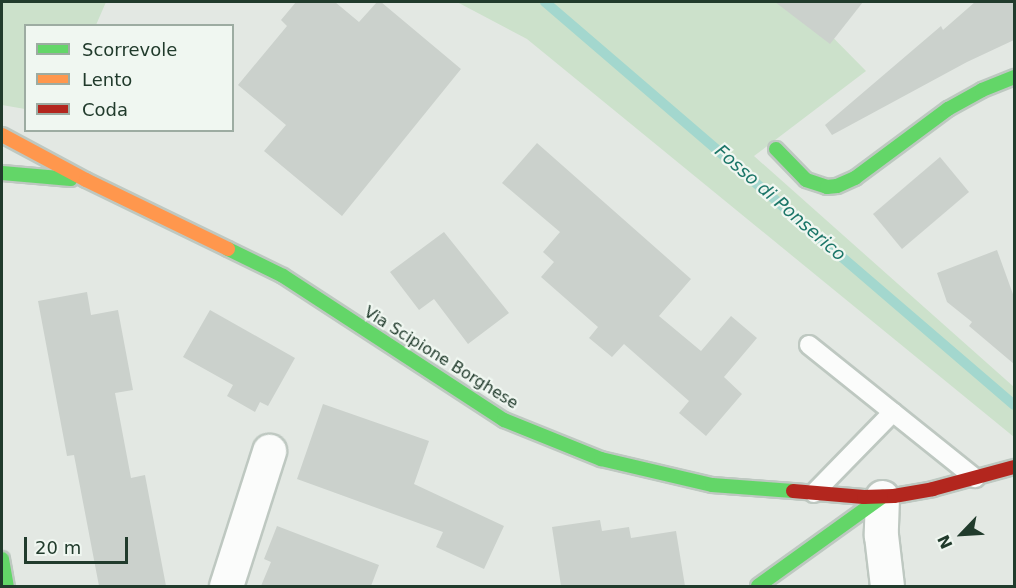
<!DOCTYPE html>
<html>
<head>
<meta charset="utf-8">
<style>
  body { margin:0 }
  #map { position:relative; width:1016px; height:588px; overflow:hidden; background:#e3e8e3; font-family:"DejaVu Sans",sans-serif }
  div>[style] { position:absolute }
  .green>* { inset:0; background:#cce1cb }
  .stream>* { height:10px; margin:-5px; padding:0 5px; transform-origin:5px; border-radius:5px; background:#a3d7ce }
  .building>* { inset:0; background:#cbd1cc }
  .roads { filter:drop-shadow(2px 0 #bec8c1) drop-shadow(-2px 0 #bec8c1) drop-shadow(0 2px #bec8c1) drop-shadow(0 -2px #bec8c1) }
  .lane>* { height:18px; margin:-9px; padding:0 9px; transform-origin:9px; border-radius:9px; background:#fbfcfb }
  .street>* { height:33px; margin:-16.5px; padding:0 16.5px; transform-origin:16.5px; border-radius:16.5px; background:#fbfcfb }
  .fast>* { height:14px; margin:-7px; padding:0 7px; transform-origin:7px; border-radius:7px; background:#63d668 }
  .slow>* { height:14px; margin:-7px; padding:0 7px; transform-origin:7px; border-radius:7px; background:#ff974d }
  .jam>* { height:14px; margin:-7px; padding:0 7px; transform-origin:7px; border-radius:7px; background:#b3261e }
  span { translate:-50% -50%; white-space:nowrap; text-align:center; line-height:1.15; -webkit-text-stroke:4.5px #f0f7f1; paint-order:stroke }
  .street-label { font-size:16px; color:#213b2c }
  .water-label { font-size:18px; color:#1c7669; font-style:italic }
  .frame { position:absolute; inset:0; border:3px solid #213b2c; pointer-events:none }
  .legend { position:absolute; left:24px; top:24px; width:210px; height:108px; box-sizing:border-box; background:#f0f7f1; border:2px solid #9daca2; margin:0; padding:8px 10px; list-style:none; font-size:18px; color:#213b2c }
  .legend li { display:flex; align-items:center; gap:12px; height:30px }
  .legend b { width:30px; border:2px solid #9daca2 }
  .north { position:absolute; left:932px; top:504px; width:60px; height:60px; -webkit-text-stroke:4px #f0f7f1; paint-order:stroke; rotate:245deg; font-size:16px; font-weight:700; line-height:24px; text-align:center; color:#213b2c }
  .north::after { content:''; display:block; margin:auto; width:21px; height:27px; background:#213b2c; clip-path:polygon(50% 0,100% 100%,50% 72%,0 100%) }
  .scale { position:absolute; left:24px; top:537px; width:104px; height:27px; box-sizing:border-box; border:3px solid #213b2c; border-top:0; padding-left:8px; font-size:18px; line-height:21px; white-space:nowrap; color:#213b2c; -webkit-text-stroke:4px #f0f7f1; paint-order:stroke }
</style>
</head>
<body>
<div id="map">
  <div class="green">
    <div style="clip-path:polygon(2px 2px,106px 2px,96px 25px,26px 26px,25px 109px,2px 105px)"></div>
    <div style="clip-path:polygon(457px 2px,798px 2px,866px 71px,754px 156px,1014px 387px,1014px 437px,527px 39px)"></div>
  </div>
  <div class="stream">
    <div style="left:545px;top:2px;width:618px;rotate:40.67deg"></div>
  </div>
  <div class="building">
    <div style="clip-path:polygon(296px 2px,335px 2px,359px 22px,377px 2px,381px 2px,461px 69px,342px 216px,264px 151px,286px 125px,238px 85px,287px 26px,281px 20px)"></div>
    <div style="clip-path:polygon(775px 2px,863px 2px,830px 44px)"></div>
    <div style="clip-path:polygon(975px 2px,1014px 2px,1014px 40px,967px 62px,832px 135px,825px 125px,941px 26px,943px 30px)"></div>
    <div style="clip-path:polygon(537px 143px,691px 279px,659px 316px,701px 351px,731px 316px,757px 338px,724px 377px,742px 394px,706px 436px,679px 413px,689px 401px,624px 344px,612px 357px,589px 338px,598px 327px,541px 277px,554px 262px,543px 252px,560px 232px,502px 183px)"></div>
    <div style="clip-path:polygon(940px 157px,969px 192px,902px 249px,873px 214px)"></div>
    <div style="clip-path:polygon(444px 232px,509px 313px,468px 344px,434px 299px,419px 310px,390px 272px)"></div>
    <div style="clip-path:polygon(997px 250px,1014px 297px,1014px 364px,969px 326px,972px 322px,947px 302px,937px 273px)"></div>
    <div style="clip-path:polygon(87px 292px,91px 315px,118px 310px,133px 390px,115px 393px,131px 478px,145px 475px,166px 586px,99px 586px,74px 455px,67px 456px,38px 301px)"></div>
    <div style="clip-path:polygon(210px 310px,295px 358px,268px 406px,260px 402px,255px 412px,227px 396px,233px 385px,183px 357px)"></div>
    <div style="clip-path:polygon(323px 404px,429px 441px,414px 484px,504px 526px,484px 569px,436px 547px,443px 532px,297px 479px)"></div>
    <div style="clip-path:polygon(600px 520px,602px 531px,629px 527px,631px 538px,676px 531px,685px 586px,561px 586px,552px 527px)"></div>
    <div style="clip-path:polygon(277px 526px,379px 565px,371px 586px,261px 586px,271px 562px,264px 559px)"></div>
  </div>
  <div class="roads">
    <div class="lane">
      <div style="left:809px;top:345px;width:213px;rotate:38.7deg"></div>
      <div style="left:814px;top:493px;width:113px;rotate:-45.7deg"></div>
    </div>
    <div class="street">
      <div style="left:882px;top:497px;width:38px;rotate:92deg"></div>
      <div style="left:881px;top:535px;width:51px;rotate:83.3deg"></div>
      <div style="left:226px;top:586px;width:142px;rotate:-72.3deg"></div>
    </div>
    <div class="fast">
      <div style="left:776px;top:149px;width:43px;rotate:45.9deg"></div>
      <div style="left:806px;top:180px;width:22px;rotate:18deg"></div>
      <div style="left:827px;top:187px;width:10px;rotate:-6deg"></div>
      <div style="left:837px;top:186px;width:20px;rotate:-24deg"></div>
      <div style="left:855px;top:178px;width:116px;rotate:-36.6deg"></div>
      <div style="left:948px;top:109px;width:39px;rotate:-29deg"></div>
      <div style="left:982px;top:90px;width:35px;rotate:-22deg"></div>
      <div style="left:2px;top:173px;width:69px;rotate:5deg"></div>
      <div style="left:228px;top:249px;width:61px;rotate:26.1deg"></div>
      <div style="left:283px;top:276px;width:264px;rotate:33.1deg"></div>
      <div style="left:504px;top:420px;width:105px;rotate:21.9deg"></div>
      <div style="left:601px;top:459px;width:114px;rotate:13.2deg"></div>
      <div style="left:712px;top:485px;width:81px;rotate:4.2deg"></div>
      <div style="left:2px;top:559px;width:27px;rotate:80deg"></div>
      <div style="left:758px;top:586px;width:153px;rotate:-35.7deg"></div>
    </div>
    <div class="slow">
      <div style="left:2px;top:135px;width:95px;rotate:28.2deg"></div>
      <div style="left:86px;top:180px;width:158px;rotate:25.9deg"></div>
    </div>
    <div class="jam">
      <div style="left:793px;top:491px;width:71px;rotate:4.8deg"></div>
      <div style="left:864px;top:497px;width:30px;rotate:-2deg"></div>
      <div style="left:894px;top:496px;width:40px;rotate:-10deg"></div>
      <div style="left:933px;top:489px;width:84px;rotate:-15.2deg"></div>
    </div>
  </div>
  <div class="street-label">
    <span style="left:441px;top:358px;rotate:32deg">Via Scipione Borghese</span>
  </div>
  <div class="water-label">
    <span style="left:780px;top:203px;rotate:41deg">Fosso di Ponserico</span>
  </div>
  <div class="frame"></div>
  <ul class="legend">
  <li><b style="height:8px;background:#63d668"></b>Scorrevole</li>
  <li><b style="height:8px;background:#ff974d"></b>Lento</li>
  <li><b style="height:8px;background:#b3261e"></b>Coda</li>
  </ul>
  <div class="north">N</div>
  <div class="scale">20 m</div>
</div>
</body>
</html>
